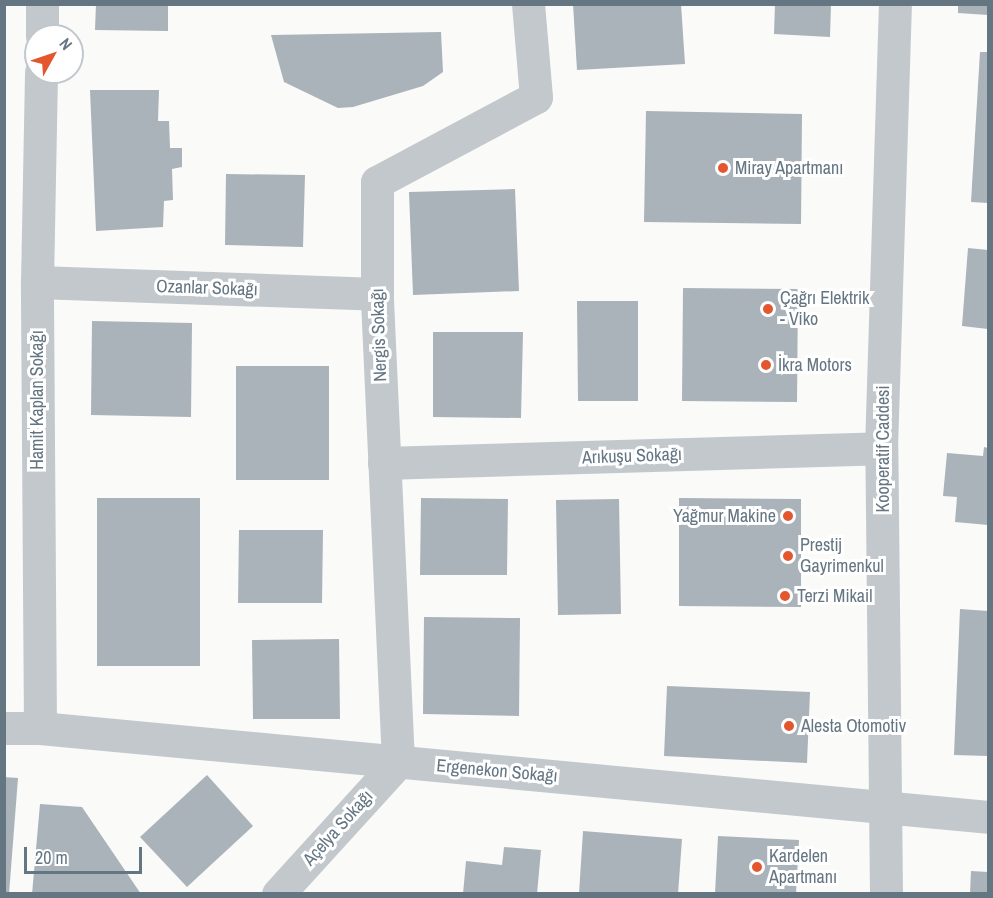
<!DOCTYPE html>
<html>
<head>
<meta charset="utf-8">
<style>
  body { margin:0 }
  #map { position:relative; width:993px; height:898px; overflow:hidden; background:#fafaf8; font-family:"Archivo Narrow",sans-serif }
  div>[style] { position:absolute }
  .building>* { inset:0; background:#aab3b9 }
  .minor>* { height:33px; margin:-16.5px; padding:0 16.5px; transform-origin:16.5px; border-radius:16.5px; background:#c3c8cc }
  .dots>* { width:16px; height:16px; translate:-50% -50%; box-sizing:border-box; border:3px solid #fff; border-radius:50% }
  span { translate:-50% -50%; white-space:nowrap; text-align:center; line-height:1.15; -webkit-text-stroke:6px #fff; paint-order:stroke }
  .poi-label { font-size:18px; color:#657683 }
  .left { translate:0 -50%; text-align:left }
  .right { translate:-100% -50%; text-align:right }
  .street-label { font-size:18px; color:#657683 }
  .frame { position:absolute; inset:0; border:6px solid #657683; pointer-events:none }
  .north { position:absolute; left:24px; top:24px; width:60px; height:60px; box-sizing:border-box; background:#fff; border:2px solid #c1c8cd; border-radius:50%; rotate:50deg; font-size:16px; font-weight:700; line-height:24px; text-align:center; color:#657683 }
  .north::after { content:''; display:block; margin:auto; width:21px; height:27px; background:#e4572e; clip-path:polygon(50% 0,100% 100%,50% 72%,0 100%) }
  .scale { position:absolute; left:24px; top:847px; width:118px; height:27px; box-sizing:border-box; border:3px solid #657683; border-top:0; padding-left:8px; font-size:18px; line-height:21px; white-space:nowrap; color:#657683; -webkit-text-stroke:4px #fff; paint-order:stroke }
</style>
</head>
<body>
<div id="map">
  <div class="building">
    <div style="clip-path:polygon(96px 4px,168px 4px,168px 31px,95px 30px)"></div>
    <div style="clip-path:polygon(573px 4px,681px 4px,685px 64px,577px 70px)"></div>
    <div style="clip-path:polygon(775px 4px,831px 4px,830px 37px,774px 34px)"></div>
    <div style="clip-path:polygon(958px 4px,988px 4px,988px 15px,958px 13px)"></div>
    <div style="clip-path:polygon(441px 32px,443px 72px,423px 86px,353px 107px,338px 108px,284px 82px,271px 35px)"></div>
    <div style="clip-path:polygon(980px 52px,988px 52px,988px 203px,971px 202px)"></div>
    <div style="clip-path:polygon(90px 90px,159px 90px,158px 121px,169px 121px,170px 148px,182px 148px,182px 167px,172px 169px,173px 200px,164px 201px,163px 227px,96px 231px)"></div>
    <div style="clip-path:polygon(646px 111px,802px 114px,801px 224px,644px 222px)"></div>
    <div style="clip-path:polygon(226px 174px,305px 175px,303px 247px,225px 245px)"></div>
    <div style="clip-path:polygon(515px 189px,519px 291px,413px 295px,409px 192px)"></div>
    <div style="clip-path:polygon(968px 248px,988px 250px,988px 329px,962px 326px)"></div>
    <div style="clip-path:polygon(683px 288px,798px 289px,797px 402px,682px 401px)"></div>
    <div style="clip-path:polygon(577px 301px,638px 301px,638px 401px,578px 401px)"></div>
    <div style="clip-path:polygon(92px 321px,192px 323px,191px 417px,91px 415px)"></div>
    <div style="clip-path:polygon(433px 332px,523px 332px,521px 418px,433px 417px)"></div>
    <div style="clip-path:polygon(236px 366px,329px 366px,329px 480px,236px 480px)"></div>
    <div style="clip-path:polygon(984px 447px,988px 448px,988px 525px,955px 522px,957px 497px,943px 496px,947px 453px,983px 456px)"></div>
    <div style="clip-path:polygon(97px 498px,200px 498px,200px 666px,97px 666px)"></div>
    <div style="clip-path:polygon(421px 498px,508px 499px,507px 575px,420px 575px)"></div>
    <div style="clip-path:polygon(679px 498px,801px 499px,801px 607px,679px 606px)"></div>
    <div style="clip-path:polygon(619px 499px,621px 614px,558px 615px,556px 500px)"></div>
    <div style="clip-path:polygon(239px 530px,323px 530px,322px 603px,238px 603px)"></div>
    <div style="clip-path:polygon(960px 609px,988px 611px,988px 756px,954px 755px)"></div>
    <div style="clip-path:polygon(424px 617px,520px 618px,519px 716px,423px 714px)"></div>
    <div style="clip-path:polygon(339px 639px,340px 719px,253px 719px,252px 640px)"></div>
    <div style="clip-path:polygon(667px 686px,810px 692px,807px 763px,664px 756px)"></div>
    <div style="clip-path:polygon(207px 775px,253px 826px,187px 887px,140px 837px)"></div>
    <div style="clip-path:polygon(4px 777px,18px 778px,9px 894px,4px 894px)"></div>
    <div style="clip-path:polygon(40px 804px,82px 807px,141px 894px,32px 894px)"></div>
    <div style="clip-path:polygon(583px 831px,682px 839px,678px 894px,579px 894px)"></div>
    <div style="clip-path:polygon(718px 836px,799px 840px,796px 894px,715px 894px)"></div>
    <div style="clip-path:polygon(504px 847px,541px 850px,537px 894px,463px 894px,466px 861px,502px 865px)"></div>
    <div style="clip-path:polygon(971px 871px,988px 872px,988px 894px,970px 894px)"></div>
  </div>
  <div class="minor">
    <div style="left:42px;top:36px;width:32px;rotate:-90deg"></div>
    <div style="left:37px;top:282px;width:340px;rotate:2deg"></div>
    <div style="left:384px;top:463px;width:497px;rotate:-1.7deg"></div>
    <div style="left:4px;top:728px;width:36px"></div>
    <div style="left:40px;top:728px;width:952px;rotate:5.36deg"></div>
    <div style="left:40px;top:728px;width:446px;rotate:-90.4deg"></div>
    <div style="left:37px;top:282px;width:210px;rotate:-88.9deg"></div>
    <div style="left:278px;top:894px;width:178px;rotate:-47.7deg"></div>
    <div style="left:398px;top:762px;width:468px;rotate:-92.6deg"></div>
    <div style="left:377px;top:294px;width:112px;rotate:-90deg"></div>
    <div style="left:377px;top:182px;width:180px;rotate:-28.1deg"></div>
    <div style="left:536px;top:97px;width:93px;rotate:-94.9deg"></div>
    <div style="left:886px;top:894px;width:446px;rotate:-90.6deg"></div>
    <div style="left:881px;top:448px;width:444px;rotate:-88.2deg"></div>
  </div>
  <div class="dots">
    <div style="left:723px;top:168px;background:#e4572e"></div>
    <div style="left:768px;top:309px;background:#e4572e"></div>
    <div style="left:766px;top:365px;background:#e4572e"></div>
    <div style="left:788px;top:516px;background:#e4572e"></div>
    <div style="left:788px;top:556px;background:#e4572e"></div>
    <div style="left:785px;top:596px;background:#e4572e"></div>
    <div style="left:789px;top:726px;background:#e4572e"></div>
    <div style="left:757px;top:867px;background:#e4572e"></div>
  </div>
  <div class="poi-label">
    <span class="left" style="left:735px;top:168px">Miray Apartmanı</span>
    <span class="left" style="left:780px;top:309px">Çağrı Elektrik<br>- Viko</span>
    <span class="left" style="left:778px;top:365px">İkra Motors</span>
    <span class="right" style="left:776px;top:516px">Yağmur Makine</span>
    <span class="left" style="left:800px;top:556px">Prestij<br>Gayrimenkul</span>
    <span class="left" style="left:797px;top:596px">Terzi Mikail</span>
    <span class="left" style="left:801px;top:726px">Alesta Otomotiv</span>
    <span class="left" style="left:769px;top:867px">Kardelen<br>Apartmanı</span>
  </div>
  <div class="street-label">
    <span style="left:207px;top:288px;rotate:2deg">Ozanlar Sokağı</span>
    <span style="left:379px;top:335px;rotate:-92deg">Nergis Sokağı</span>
    <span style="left:37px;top:400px;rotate:-90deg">Hamit Kaplan Sokağı</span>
    <span style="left:883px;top:449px;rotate:-90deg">Kooperatif Caddesi</span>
    <span style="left:632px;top:456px;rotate:-2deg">Arıkuşu Sokağı</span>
    <span style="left:497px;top:771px;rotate:5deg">Ergenekon Sokağı</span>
    <span style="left:338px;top:828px;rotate:-48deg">Açelya Sokağı</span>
  </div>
  <div class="frame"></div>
  <div class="north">N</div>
  <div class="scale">20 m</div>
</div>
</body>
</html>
